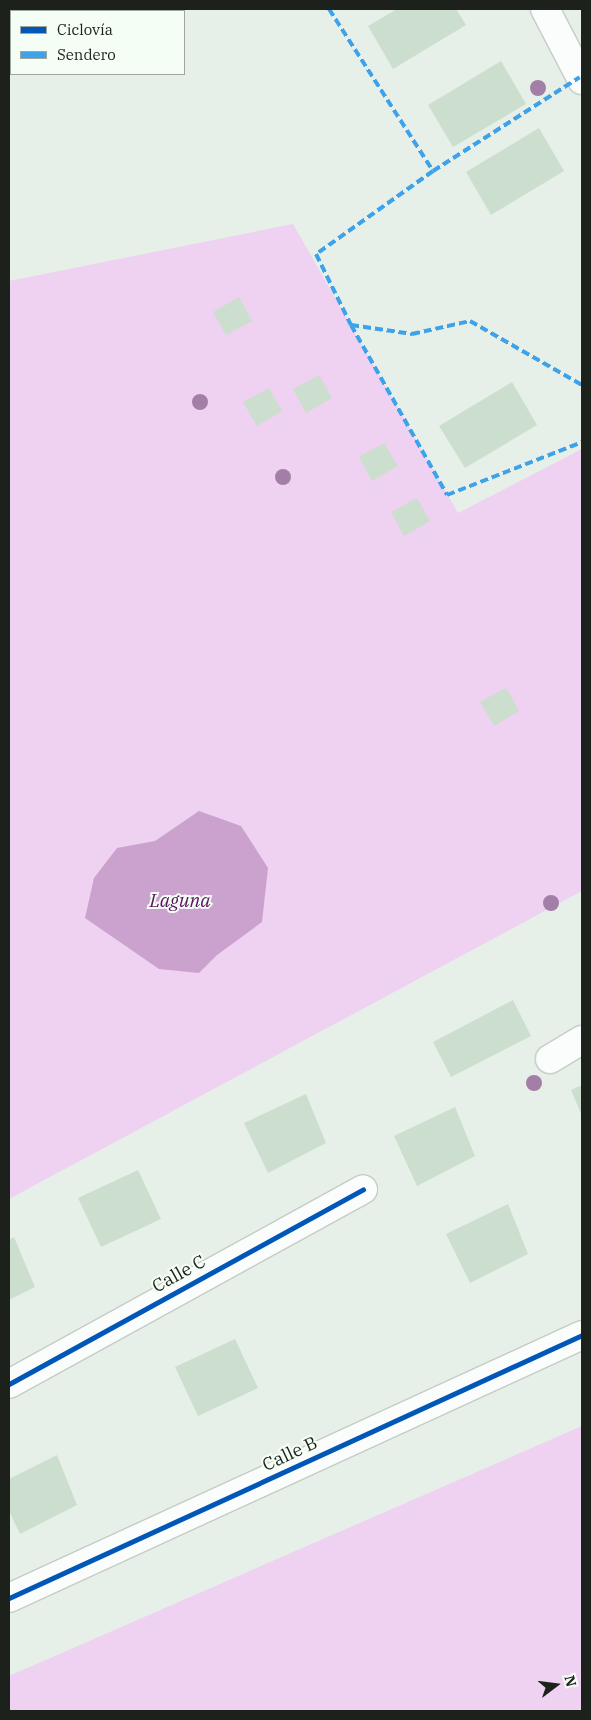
<!DOCTYPE html>
<html>
<head>
<meta charset="utf-8">
<style>
  body { margin:0 }
  #map { position:relative; width:591px; height:1720px; overflow:hidden; background:#e6f0e8; font-family:"IBM Plex Serif",serif }
  div>[style] { position:absolute }
  .green>* { inset:0; background:#efd1f1 }
  .water>* { inset:0; background:#caa2cd }
  .building>* { inset:0; background:#ccdece }
  .roads { filter:drop-shadow(1px 0 #c4ccc5) drop-shadow(-1px 0 #c4ccc5) drop-shadow(0 1px #c4ccc5) drop-shadow(0 -1px #c4ccc5) }
  .street>* { height:28px; margin:-14px; padding:0 14px; transform-origin:14px; border-radius:14px; background:#fbfdfc }
  .highway>* { height:28px; margin:-14px; padding:0 14px; transform-origin:14px; border-radius:14px; background:#fbfdfc }
  .quiet>* { height:4px; margin-top:-2px; transform-origin:0; background:repeating-linear-gradient(90deg,#3da2ea 0 8px,transparent 0 12px) }
  .cycleway>* { height:5px; margin:-2.5px; padding:0 2.5px; transform-origin:2.5px; border-radius:2.5px; background:#0057b8 }
  .trees>* { width:16px; height:16px; margin:-8px; border-radius:50%; background:#a37fa7 }
  span { translate:-50% -50%; white-space:nowrap; text-align:center; line-height:1.15; -webkit-text-stroke:4px #f5fef5; paint-order:stroke }
  .street-label { font-size:18px; color:#1c211c }
  .water-label { font-size:19px; color:#5d1163; font-style:italic }
  .frame { position:absolute; inset:0; border:10px solid #1c211c; pointer-events:none }
  .legend { position:absolute; left:10px; top:10px; width:175px; height:65px; box-sizing:border-box; background:#f5fef5; border:1px solid #9ea69e; margin:0; padding:6px 9px; list-style:none; font-size:15px; color:#1c211c }
  .legend li { display:flex; align-items:center; gap:10px; height:25px }
  .legend b { width:25px; border:1px solid #9ea69e }
  .north { position:absolute; left:531px; top:1660px; width:50px; height:50px; -webkit-text-stroke:4px #f5fef5; paint-order:stroke; rotate:75deg; font-size:14px; font-weight:700; line-height:20px; text-align:center; color:#1c211c }
  .north::after { content:''; display:block; margin:auto; width:18px; height:22px; background:#1c211c; clip-path:polygon(50% 0,100% 100%,50% 72%,0 100%) }
</style>
</head>
<body>
<div id="map">
  <div class="green">
    <div style="clip-path:polygon(293px 224px,458px 513px,582px 449px,582px 891px,9px 1199px,9px 281px)"></div>
    <div style="clip-path:polygon(582px 1426px,582px 1711px,9px 1711px,9px 1676px)"></div>
  </div>
  <div class="water">
    <div style="clip-path:polygon(199px 811px,241px 826px,268px 868px,262px 922px,217px 955px,199px 973px,159px 969px,85px 918px,94px 878px,117px 848px,155px 841px)"></div>
  </div>
  <div class="building">
    <div style="clip-path:polygon(397px 9px,456px 9px,466px 25px,393px 69px,368px 26px)"></div>
    <div style="clip-path:polygon(501px 61px,526px 104px,453px 147px,428px 105px)"></div>
    <div style="clip-path:polygon(539px 128px,564px 171px,491px 215px,466px 172px)"></div>
    <div style="clip-path:polygon(239px 297px,252px 321px,226px 335px,213px 312px)"></div>
    <div style="clip-path:polygon(319px 375px,332px 398px,306px 413px,293px 389px)"></div>
    <div style="clip-path:polygon(512px 382px,537px 425px,465px 468px,439px 426px)"></div>
    <div style="clip-path:polygon(269px 388px,282px 411px,257px 426px,243px 402px)"></div>
    <div style="clip-path:polygon(384px 443px,398px 466px,372px 481px,359px 457px)"></div>
    <div style="clip-path:polygon(417px 498px,430px 521px,404px 536px,391px 512px)"></div>
    <div style="clip-path:polygon(506px 688px,519px 711px,494px 726px,480px 702px)"></div>
    <div style="clip-path:polygon(513px 1000px,531px 1036px,451px 1077px,433px 1042px)"></div>
    <div style="clip-path:polygon(582px 1085px,582px 1116px,571px 1090px)"></div>
    <div style="clip-path:polygon(306px 1094px,326px 1143px,268px 1173px,244px 1123px)"></div>
    <div style="clip-path:polygon(455px 1107px,475px 1156px,417px 1186px,394px 1136px)"></div>
    <div style="clip-path:polygon(138px 1170px,161px 1219px,101px 1247px,78px 1198px)"></div>
    <div style="clip-path:polygon(508px 1204px,528px 1254px,470px 1283px,446px 1234px)"></div>
    <div style="clip-path:polygon(14px 1237px,35px 1287px,9px 1300px,9px 1240px)"></div>
    <div style="clip-path:polygon(235px 1339px,258px 1388px,198px 1416px,175px 1367px)"></div>
    <div style="clip-path:polygon(57px 1455px,77px 1505px,20px 1534px,9px 1511px,9px 1479px)"></div>
  </div>
  <div class="roads">
    <div class="street">
      <div style="left:550px;top:1059px;width:37px;rotate:-31deg"></div>
      <div style="left:9px;top:1384px;width:404px;rotate:-28.8deg"></div>
      <div style="left:9px;top:1598px;width:630px;rotate:-24.65deg"></div>
    </div>
    <div class="highway">
      <div style="left:545px;top:9px;width:80px;rotate:62.5deg"></div>
    </div>
  </div>
  <div class="quiet">
    <div style="left:329px;top:9px;width:193px;rotate:57.3deg"></div>
    <div style="left:433px;top:171px;width:174px;rotate:-32.6deg"></div>
    <div style="left:433px;top:171px;width:143px;rotate:144.6deg"></div>
    <div style="left:316px;top:254px;width:79px;rotate:63.8deg"></div>
    <div style="left:351px;top:325px;width:62px;rotate:8.4deg"></div>
    <div style="left:412px;top:334px;width:59px;rotate:-12.6deg"></div>
    <div style="left:470px;top:321px;width:129px;rotate:29.7deg"></div>
    <div style="left:351px;top:325px;width:195px;rotate:60.5deg"></div>
    <div style="left:447px;top:495px;width:145px;rotate:-21.4deg"></div>
  </div>
  <div class="cycleway">
    <div style="left:9px;top:1384px;width:404px;rotate:-28.8deg"></div>
    <div style="left:9px;top:1598px;width:630px;rotate:-24.65deg"></div>
  </div>
  <div class="trees">
    <div style="left:538px;top:88px"></div>
    <div style="left:200px;top:402px"></div>
    <div style="left:283px;top:477px"></div>
    <div style="left:551px;top:903px"></div>
    <div style="left:534px;top:1083px"></div>
  </div>
  <div class="street-label">
    <span style="left:179px;top:1274px;rotate:-29deg">Calle C</span>
    <span style="left:290px;top:1454px;rotate:-25deg">Calle B</span>
  </div>
  <div class="water-label">
    <span style="left:180px;top:901px">Laguna</span>
  </div>
  <div class="frame"></div>
  <ul class="legend">
  <li><b style="height:6px;background:#0057b8"></b>Ciclovía</li>
  <li><b style="height:6px;background:#3da2ea"></b>Sendero</li>
  </ul>
  <div class="north">N</div>
</div>
</body>
</html>
